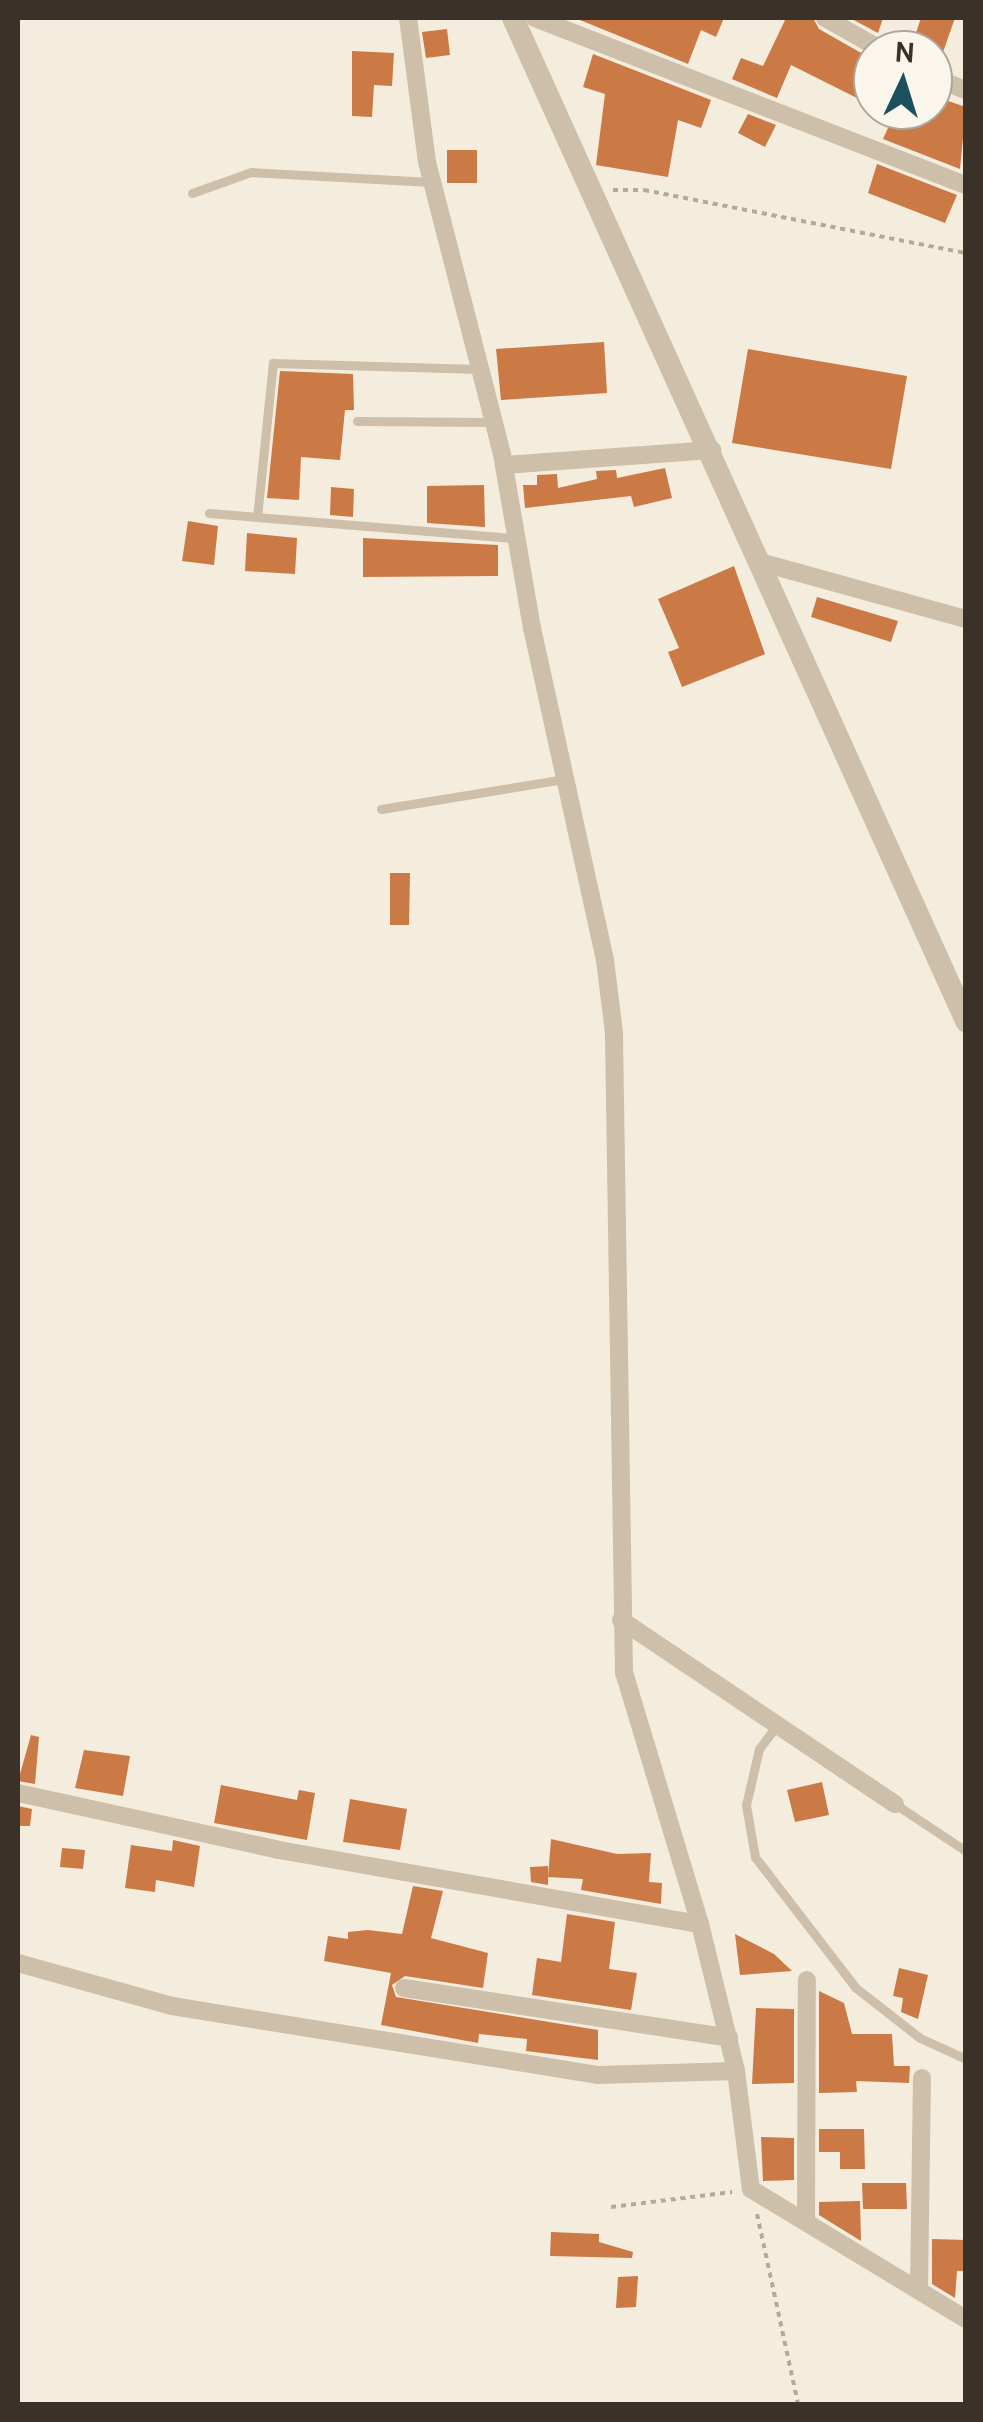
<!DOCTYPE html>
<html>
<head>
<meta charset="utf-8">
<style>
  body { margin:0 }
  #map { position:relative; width:983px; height:2422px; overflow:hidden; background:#f4edde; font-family:Cabin,sans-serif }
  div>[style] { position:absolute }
  .building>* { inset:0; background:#cb7945 }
  .path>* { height:4px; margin-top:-2px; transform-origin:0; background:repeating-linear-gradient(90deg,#b9a993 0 5px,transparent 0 10px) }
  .service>* { height:9px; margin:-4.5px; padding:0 4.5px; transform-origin:4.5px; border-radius:4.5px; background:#cdbfa9 }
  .minor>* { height:18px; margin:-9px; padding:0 9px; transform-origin:9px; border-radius:9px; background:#cdbfa9 }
  .tertiary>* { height:22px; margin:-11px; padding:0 11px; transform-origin:11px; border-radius:11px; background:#cdbfa9 }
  span { translate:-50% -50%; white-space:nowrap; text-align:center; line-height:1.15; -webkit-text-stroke:8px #fbf6eb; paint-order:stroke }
  .frame { position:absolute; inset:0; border:20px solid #3a3129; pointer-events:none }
  .north { position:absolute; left:853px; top:30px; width:100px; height:100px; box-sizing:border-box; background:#fbf6eb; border:2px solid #aea79d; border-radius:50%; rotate:4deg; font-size:28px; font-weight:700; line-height:40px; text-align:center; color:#3a3129 }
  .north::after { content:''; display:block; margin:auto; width:35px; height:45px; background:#1d505e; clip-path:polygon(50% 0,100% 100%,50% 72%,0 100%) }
</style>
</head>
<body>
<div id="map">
  <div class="building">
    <div style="clip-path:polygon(575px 18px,724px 18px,716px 37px,701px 30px,688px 64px)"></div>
    <div style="clip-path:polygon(786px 18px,813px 18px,819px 29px,870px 58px,873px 106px,791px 65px,777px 98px,732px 79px,741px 58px,763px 66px)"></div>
    <div style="clip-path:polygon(850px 18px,883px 18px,878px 33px)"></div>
    <div style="clip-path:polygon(921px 18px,955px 18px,943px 52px,913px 42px)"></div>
    <div style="clip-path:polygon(447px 29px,450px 55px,426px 58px,422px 32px)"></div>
    <div style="clip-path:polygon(352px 51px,394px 53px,392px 86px,374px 85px,372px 117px,352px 116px)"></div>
    <div style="clip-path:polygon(593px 54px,711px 100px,701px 128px,678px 120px,668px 177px,596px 165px,605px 94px,583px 87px)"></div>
    <div style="clip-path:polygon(933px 96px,966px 107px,960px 169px,883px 139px,892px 119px,900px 122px,904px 110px,933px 110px)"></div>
    <div style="clip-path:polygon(748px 114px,776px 125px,765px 147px,738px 133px)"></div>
    <div style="clip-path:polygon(447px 150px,477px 150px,477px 183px,447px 183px)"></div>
    <div style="clip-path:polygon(877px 164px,957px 195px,945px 223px,868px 193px)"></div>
    <div style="clip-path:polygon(604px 342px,607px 393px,501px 400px,496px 349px)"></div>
    <div style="clip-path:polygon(748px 349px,907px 376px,891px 469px,732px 443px)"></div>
    <div style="clip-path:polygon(280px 371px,353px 374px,354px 410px,345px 410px,340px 460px,301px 457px,299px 500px,267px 498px)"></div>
    <div style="clip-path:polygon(665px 468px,672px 498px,634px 507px,631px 496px,525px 508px,523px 485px,537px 485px,537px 475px,557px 474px,558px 488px,597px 479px,596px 471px,616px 470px,617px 478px)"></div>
    <div style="clip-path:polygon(484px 485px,485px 527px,427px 523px,427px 486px)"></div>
    <div style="clip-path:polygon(331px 487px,354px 489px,353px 517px,330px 515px)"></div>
    <div style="clip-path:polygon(188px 521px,218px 526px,214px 565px,182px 561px)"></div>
    <div style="clip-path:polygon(247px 533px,297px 538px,295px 574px,245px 571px)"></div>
    <div style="clip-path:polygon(363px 538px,498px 545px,498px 576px,363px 577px)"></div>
    <div style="clip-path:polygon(734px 566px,765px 654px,682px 687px,668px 652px,679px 648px,658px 599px)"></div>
    <div style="clip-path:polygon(817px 597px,898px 621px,891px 642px,811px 617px)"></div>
    <div style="clip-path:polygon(390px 873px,410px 873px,409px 925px,390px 925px)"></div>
    <div style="clip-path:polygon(31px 1735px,39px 1737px,35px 1784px,18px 1781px)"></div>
    <div style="clip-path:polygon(84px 1750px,130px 1756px,123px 1796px,75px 1788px)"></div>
    <div style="clip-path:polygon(822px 1782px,829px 1815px,795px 1822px,787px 1790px)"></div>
    <div style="clip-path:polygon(221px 1785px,297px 1800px,299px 1790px,315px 1793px,307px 1840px,214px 1823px)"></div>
    <div style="clip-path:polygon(350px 1799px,407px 1809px,400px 1850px,343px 1842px)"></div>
    <div style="clip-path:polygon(18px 1806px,32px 1809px,30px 1826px,18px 1826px)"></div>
    <div style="clip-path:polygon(551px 1839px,617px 1854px,651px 1853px,649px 1882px,662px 1883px,661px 1904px,581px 1890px,583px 1879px,548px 1877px)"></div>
    <div style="clip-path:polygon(173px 1840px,200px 1846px,194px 1887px,156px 1880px,155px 1892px,125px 1888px,131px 1845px,172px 1851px)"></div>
    <div style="clip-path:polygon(62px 1848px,85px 1850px,83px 1869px,60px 1867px)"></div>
    <div style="clip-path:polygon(548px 1866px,548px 1885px,531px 1882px,530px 1867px)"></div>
    <div style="clip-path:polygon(413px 1886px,443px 1891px,431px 1938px,488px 1953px,483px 1988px,405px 1976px,392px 1985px,396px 1997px,598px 2030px,598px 2060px,526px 2051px,527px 2039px,479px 2034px,478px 2043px,381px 2025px,391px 1973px,324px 1961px,328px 1936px,348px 1939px,348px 1932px,368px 1930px,402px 1934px)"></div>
    <div style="clip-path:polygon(567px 1914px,615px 1922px,609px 1969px,637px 1973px,631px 2010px,532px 1995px,537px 1958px,561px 1962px)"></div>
    <div style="clip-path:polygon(735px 1934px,774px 1954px,792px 1971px,740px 1975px)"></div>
    <div style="clip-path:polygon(899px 1968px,928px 1975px,918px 2019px,901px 2012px,903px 1998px,893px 1996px)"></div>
    <div style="clip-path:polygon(819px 1991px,844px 2003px,852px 2034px,892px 2034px,894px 2066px,910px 2066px,909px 2083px,856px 2081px,857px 2092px,819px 2093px)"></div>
    <div style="clip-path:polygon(756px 2008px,794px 2009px,794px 2083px,752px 2084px)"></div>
    <div style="clip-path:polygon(819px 2129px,864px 2129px,865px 2169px,840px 2169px,840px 2152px,819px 2152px)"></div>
    <div style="clip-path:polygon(761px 2137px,794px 2138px,794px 2180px,763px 2181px)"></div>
    <div style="clip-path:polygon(862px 2183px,906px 2183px,907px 2209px,863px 2209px)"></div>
    <div style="clip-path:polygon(860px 2201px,861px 2241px,819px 2215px,819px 2202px)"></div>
    <div style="clip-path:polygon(551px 2232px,599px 2234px,599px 2242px,633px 2252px,632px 2258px,550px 2256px)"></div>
    <div style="clip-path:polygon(932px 2239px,966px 2240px,966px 2271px,957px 2271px,955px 2298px,932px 2284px)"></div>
    <div style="clip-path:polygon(638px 2276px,636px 2307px,616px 2308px,618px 2277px)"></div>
  </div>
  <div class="path">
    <div style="left:613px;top:190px;width:31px"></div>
    <div style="left:644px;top:190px;width:328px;rotate:11.1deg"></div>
    <div style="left:611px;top:2207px;width:122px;rotate:-7.1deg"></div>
    <div style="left:757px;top:2214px;width:194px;rotate:77.8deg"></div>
  </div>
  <div class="service">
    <div style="left:192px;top:193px;width:63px;rotate:-19.6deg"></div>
    <div style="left:251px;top:172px;width:180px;rotate:3.2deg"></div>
    <div style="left:357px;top:421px;width:136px;rotate:0.4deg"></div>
    <div style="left:209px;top:513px;width:307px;rotate:4.7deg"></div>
    <div style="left:257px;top:517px;width:155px;rotate:-84.1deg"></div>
    <div style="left:273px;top:363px;width:206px;rotate:1.7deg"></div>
    <div style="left:381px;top:809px;width:185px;rotate:-9.3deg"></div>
    <div style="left:777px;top:1725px;width:30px;rotate:127deg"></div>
    <div style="left:759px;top:1749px;width:57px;rotate:103.1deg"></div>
    <div style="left:746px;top:1805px;width:53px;rotate:80.2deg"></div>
    <div style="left:755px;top:1857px;width:165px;rotate:52.4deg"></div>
    <div style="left:856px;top:1988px;width:81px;rotate:38deg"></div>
    <div style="left:920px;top:2038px;width:51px;rotate:24.5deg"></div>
    <div style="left:895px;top:1804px;width:85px;rotate:33.5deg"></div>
  </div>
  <div class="minor">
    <div style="left:535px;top:18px;width:462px;rotate:21.2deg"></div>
    <div style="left:825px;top:18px;width:65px;rotate:29.3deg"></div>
    <div style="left:933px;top:77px;width:35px;rotate:22deg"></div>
    <div style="left:504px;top:465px;width:209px;rotate:-4.1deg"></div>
    <div style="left:760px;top:562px;width:214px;rotate:15.5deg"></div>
    <div style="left:621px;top:1620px;width:330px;rotate:33.9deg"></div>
    <div style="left:18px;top:1793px;width:267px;rotate:12.3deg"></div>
    <div style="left:279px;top:1850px;width:427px;rotate:10deg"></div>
    <div style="left:700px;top:1924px;width:262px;rotate:-106.8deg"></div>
    <div style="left:624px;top:1673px;width:640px;rotate:-90.9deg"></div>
    <div style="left:614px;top:1033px;width:74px;rotate:-97deg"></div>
    <div style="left:605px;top:960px;width:340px;rotate:-102.4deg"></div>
    <div style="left:532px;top:628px;width:177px;rotate:-99.8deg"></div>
    <div style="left:502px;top:454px;width:301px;rotate:-104.4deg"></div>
    <div style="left:427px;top:162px;width:145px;rotate:-97.5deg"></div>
    <div style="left:700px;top:1924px;width:151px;rotate:76.2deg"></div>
    <div style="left:736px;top:2071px;width:119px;rotate:82.8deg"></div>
    <div style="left:751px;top:2189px;width:251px;rotate:31.2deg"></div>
    <div style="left:18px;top:1963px;width:160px;rotate:15.6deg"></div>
    <div style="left:172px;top:2006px;width:432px;rotate:9.2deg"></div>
    <div style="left:598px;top:2075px;width:138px;rotate:-1.7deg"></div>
    <div style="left:404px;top:1988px;width:329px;rotate:8.7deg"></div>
    <div style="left:806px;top:2219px;width:239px;rotate:-89.8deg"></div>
    <div style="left:919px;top:2290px;width:212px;rotate:-89.2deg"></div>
  </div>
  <div class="tertiary">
    <div style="left:513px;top:18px;width:1101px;rotate:65.69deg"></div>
  </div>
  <div class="frame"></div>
  <div class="north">N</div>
</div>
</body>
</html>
